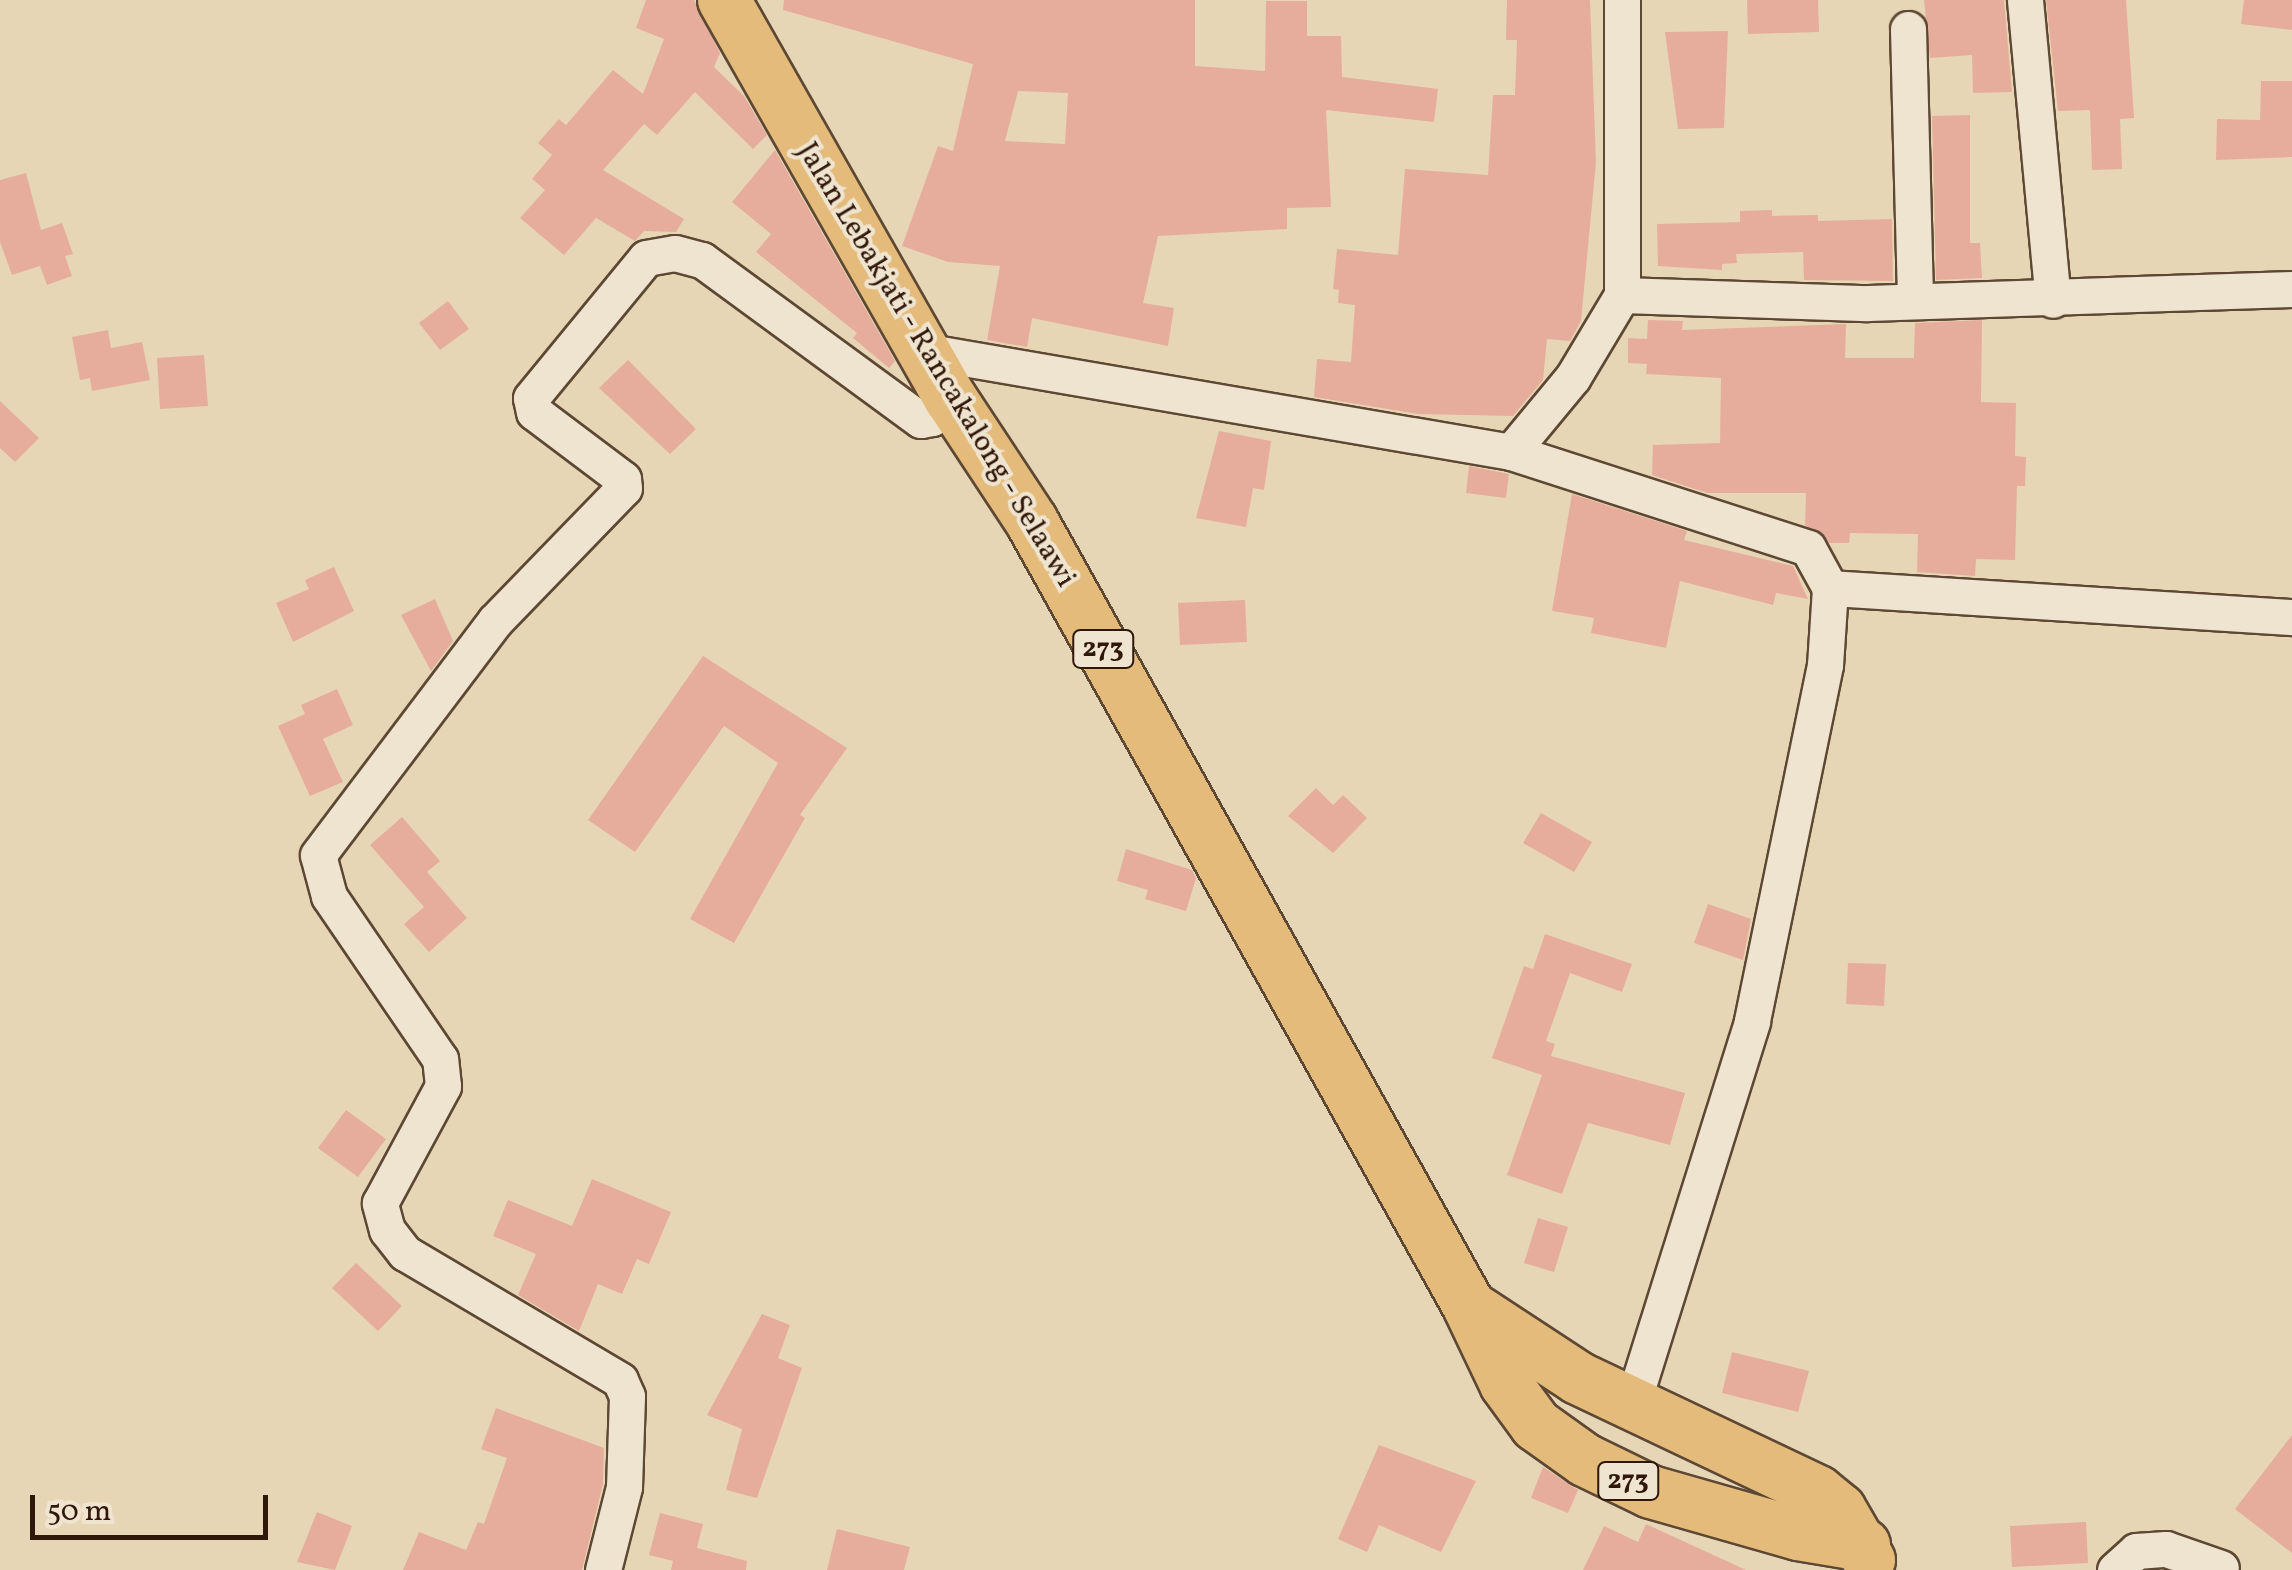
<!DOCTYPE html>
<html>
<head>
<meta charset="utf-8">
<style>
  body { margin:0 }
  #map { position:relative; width:2292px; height:1570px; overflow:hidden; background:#e7d6b5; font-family:Vollkorn,serif }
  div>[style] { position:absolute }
  .building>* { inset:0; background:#e6ad9d }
  .roads { filter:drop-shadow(2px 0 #5d4834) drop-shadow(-2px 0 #5d4834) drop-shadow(0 2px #5d4834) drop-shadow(0 -2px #5d4834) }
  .minor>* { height:35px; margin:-17.5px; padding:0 17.5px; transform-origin:17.5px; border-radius:17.5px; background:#efe4cf }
  .primary>* { height:52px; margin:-26px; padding:0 26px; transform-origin:26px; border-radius:26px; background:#e4bb7a }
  span { translate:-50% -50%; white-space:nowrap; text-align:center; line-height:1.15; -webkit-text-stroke:8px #efe4cf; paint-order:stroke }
  .shield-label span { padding:2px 8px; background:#efe4cf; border:2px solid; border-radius:8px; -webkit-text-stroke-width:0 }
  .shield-label { font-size:28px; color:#2f1809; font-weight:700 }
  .street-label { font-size:30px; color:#2f1809 }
  .scale { position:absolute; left:30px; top:1495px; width:238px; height:45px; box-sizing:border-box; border:5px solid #2f1809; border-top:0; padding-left:12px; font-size:30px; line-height:35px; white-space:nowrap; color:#2f1809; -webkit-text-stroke:8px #efe4cf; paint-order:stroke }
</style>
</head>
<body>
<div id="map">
  <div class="building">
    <div style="clip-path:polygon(646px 0,694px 0,720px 53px,714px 67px,744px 96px,767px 135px,753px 149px,695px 92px,657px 135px,644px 124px,603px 170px,684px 219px,676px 232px,644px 231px,635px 241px,596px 218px,564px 255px,520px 218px,545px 190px,532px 179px,552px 155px,538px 143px,559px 119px,566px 125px,613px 70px,643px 94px,664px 39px,636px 28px)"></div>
    <div style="clip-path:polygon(evenodd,784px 0,1195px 0,1195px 66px,1265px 71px,1266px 1px,1307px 1px,1307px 36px,1341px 36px,1342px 77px,1438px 89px,1434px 122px,1326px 110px,1331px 207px,1287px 208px,1287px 229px,1158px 236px,1143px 303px,1174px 308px,1168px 346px,1032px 318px,1027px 347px,987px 340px,1000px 266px,948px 262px,902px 246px,938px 146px,953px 151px,973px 64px,783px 10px,784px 0,1018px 91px,1068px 93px,1065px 144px,1005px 141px,1018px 91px)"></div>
    <div style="clip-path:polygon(1507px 0,1590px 0,1596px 162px,1581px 321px,1570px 341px,1547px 339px,1543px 380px,1513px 416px,1418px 414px,1314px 397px,1317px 359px,1351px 362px,1355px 305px,1338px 303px,1339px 290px,1333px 289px,1337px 249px,1398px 255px,1405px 169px,1488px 175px,1493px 95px,1515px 95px,1517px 40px,1506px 40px)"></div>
    <div style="clip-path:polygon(1747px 0,1818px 0,1819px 32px,1748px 34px)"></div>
    <div style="clip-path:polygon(1924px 0,2004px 0,2012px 92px,1973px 93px,1972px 55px,1930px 58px)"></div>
    <div style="clip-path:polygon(2046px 0,2126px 0,2134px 118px,2120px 119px,2122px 169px,2092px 170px,2090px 110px,2058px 111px)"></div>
    <div style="clip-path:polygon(2244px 0,2292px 0,2292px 30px,2241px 24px)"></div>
    <div style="clip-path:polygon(1728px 31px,1724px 128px,1678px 129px,1665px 32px)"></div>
    <div style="clip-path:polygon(2261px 81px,2292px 81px,2292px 157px,2216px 160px,2217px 119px,2260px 120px)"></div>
    <div style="clip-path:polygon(1970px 115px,1970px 243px,1980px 243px,1982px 278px,1936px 280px,1932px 116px)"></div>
    <div style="clip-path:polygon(775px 150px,895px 361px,889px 368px,853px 338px,857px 333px,756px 252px,771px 234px,732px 202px)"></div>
    <div style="clip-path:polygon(26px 173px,41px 230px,62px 223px,73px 254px,65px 256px,72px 276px,47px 285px,40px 266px,12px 275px,0 242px,0 180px)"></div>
    <div style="clip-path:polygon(1772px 210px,1772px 216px,1818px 215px,1818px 221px,1892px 219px,1893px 281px,1804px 280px,1803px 252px,1736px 254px,1737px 263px,1722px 264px,1722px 270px,1658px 266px,1657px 224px,1740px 222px,1740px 211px)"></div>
    <div style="clip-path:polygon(448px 301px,469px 329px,440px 350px,419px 323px)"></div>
    <div style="clip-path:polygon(1648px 320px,1683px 321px,1682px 330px,1846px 324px,1845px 358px,1914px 358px,1915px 323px,1982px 320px,1981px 402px,2016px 403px,2015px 456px,2026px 457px,2025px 486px,2017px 486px,2015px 560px,1976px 559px,1975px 576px,1917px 572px,1918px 534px,1850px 533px,1849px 543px,1829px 543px,1805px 525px,1806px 493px,1707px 493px,1652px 475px,1653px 445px,1720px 443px,1721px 378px,1646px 374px,1647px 364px,1628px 363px,1628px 338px,1647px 339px)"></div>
    <div style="clip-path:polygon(108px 330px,111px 348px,142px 342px,150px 380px,92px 391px,90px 378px,80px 380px,72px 337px)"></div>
    <div style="clip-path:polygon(204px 355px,208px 406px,160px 409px,157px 358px)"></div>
    <div style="clip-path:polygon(628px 360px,696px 429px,670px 454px,599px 388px)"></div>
    <div style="clip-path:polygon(0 401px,39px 438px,15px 462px,0 448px)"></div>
    <div style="clip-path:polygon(1219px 431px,1271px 441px,1264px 490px,1253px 488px,1246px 527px,1196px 518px)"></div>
    <div style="clip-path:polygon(1469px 466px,1509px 474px,1506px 498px,1466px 493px)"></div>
    <div style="clip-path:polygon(1572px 494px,1687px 531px,1684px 540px,1793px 566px,1808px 599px,1776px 593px,1773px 605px,1680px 581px,1666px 648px,1591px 633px,1594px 618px,1552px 611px)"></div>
    <div style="clip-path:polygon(334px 567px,354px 611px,293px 642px,276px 603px,309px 589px,305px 580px)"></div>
    <div style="clip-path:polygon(435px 599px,453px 641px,431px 671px,401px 615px)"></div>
    <div style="clip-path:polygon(1245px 600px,1247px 642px,1180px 645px,1178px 603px)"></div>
    <div style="clip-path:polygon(703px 656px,847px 748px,800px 815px,805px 818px,734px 943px,690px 919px,778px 763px,724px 726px,635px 852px,588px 820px)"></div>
    <div style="clip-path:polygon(337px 689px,353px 725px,323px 739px,343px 782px,310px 796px,278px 726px,305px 714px,301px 705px)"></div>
    <div style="clip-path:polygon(1316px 788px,1333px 805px,1343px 795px,1367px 818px,1333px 853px,1288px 816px)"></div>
    <div style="clip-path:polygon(1541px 813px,1592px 842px,1574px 872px,1523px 843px)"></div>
    <div style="clip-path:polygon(402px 817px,440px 861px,427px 872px,467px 918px,429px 952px,404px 924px,424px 907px,370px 845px)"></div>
    <div style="clip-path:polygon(1126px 849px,1192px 870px,1196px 878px,1186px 911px,1145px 899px,1148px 890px,1117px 881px)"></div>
    <div style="clip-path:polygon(1708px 904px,1751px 919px,1743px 960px,1694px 943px)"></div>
    <div style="clip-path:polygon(1545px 934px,1632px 964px,1622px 992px,1570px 973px,1546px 1041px,1555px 1044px,1551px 1056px,1685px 1093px,1670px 1145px,1588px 1123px,1562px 1194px,1507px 1175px,1542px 1075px,1492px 1058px,1524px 966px,1533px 969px)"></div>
    <div style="clip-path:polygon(1848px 963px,1886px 964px,1884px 1006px,1846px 1004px)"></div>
    <div style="clip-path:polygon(346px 1110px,386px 1139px,358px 1177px,318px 1148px)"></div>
    <div style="clip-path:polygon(592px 1179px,671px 1212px,649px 1264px,637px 1259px,622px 1294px,598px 1284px,579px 1331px,518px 1295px,536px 1254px,493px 1236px,508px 1200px,572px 1226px)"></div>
    <div style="clip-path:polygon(1538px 1218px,1568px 1227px,1554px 1272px,1524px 1263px)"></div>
    <div style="clip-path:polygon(356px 1263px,402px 1306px,378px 1331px,332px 1288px)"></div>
    <div style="clip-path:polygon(762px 1314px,790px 1325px,778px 1358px,802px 1368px,757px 1498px,726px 1490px,742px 1429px,707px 1415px)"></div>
    <div style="clip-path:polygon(1732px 1352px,1809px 1371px,1798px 1412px,1722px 1393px)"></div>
    <div style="clip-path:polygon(496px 1408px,604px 1448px,603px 1484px,582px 1570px,403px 1570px,419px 1532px,466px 1550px,478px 1522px,484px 1524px,507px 1458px,481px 1449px)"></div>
    <div style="clip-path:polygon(2292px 1435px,2292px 1553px,2235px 1509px)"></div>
    <div style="clip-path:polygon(1379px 1445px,1476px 1481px,1441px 1552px,1379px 1525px,1367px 1552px,1338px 1539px)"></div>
    <div style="clip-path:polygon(1543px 1467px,1578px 1490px,1568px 1513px,1531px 1498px)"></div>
    <div style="clip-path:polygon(317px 1512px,352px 1526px,335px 1570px,297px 1562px)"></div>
    <div style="clip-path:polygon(660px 1513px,703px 1524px,697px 1548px,747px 1561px,746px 1570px,671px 1570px,673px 1561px,649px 1555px)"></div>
    <div style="clip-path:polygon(2086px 1522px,2088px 1563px,2012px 1567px,2010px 1526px)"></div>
    <div style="clip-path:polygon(1646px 1524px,1746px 1570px,1583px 1570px,1604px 1526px,1638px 1542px)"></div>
    <div style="clip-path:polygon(837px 1529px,910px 1547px,904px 1570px,827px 1570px)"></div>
  </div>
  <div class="roads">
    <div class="minor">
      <div style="left:1622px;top:0;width:295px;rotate:90deg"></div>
      <div style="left:2025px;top:0;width:301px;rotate:84.7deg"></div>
      <div style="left:1908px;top:29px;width:271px;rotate:88.5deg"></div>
      <div style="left:923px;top:351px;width:597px;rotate:9.75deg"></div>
      <div style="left:1511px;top:452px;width:97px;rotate:-50.4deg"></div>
      <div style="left:1573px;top:377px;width:96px;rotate:-59.1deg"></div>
      <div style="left:1622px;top:295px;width:246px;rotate:1.9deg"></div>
      <div style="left:1868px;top:303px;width:424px;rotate:-1.9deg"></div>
      <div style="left:1511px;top:452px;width:312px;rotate:17.9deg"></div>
      <div style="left:1808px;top:548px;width:46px;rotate:61.2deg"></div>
      <div style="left:1830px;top:588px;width:77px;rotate:93.7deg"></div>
      <div style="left:1825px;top:665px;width:364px;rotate:101.6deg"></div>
      <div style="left:1752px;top:1022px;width:402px;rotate:107.4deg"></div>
      <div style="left:1830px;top:588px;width:463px;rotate:3.6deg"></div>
      <div style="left:603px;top:1570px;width:86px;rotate:-75.8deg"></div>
      <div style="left:624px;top:1487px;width:91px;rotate:-88.1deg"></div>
      <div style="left:627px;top:1396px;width:17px;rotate:-114deg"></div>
      <div style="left:620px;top:1380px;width:250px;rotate:-149.4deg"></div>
      <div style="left:405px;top:1253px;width:29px;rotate:-128deg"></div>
      <div style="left:387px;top:1230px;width:28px;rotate:-105deg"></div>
      <div style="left:380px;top:1203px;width:133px;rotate:-61.7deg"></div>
      <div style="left:443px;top:1086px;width:27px;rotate:-96deg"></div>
      <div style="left:440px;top:1059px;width:197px;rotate:-124.3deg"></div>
      <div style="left:329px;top:896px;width:42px;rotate:-105deg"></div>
      <div style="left:318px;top:855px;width:293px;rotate:-52.9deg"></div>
      <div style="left:495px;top:621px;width:185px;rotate:-45.9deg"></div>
      <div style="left:624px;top:488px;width:9px;rotate:-96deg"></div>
      <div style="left:623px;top:479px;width:111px;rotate:-143deg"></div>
      <div style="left:534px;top:412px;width:14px;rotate:-102deg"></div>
      <div style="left:531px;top:398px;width:181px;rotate:-50.6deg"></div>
      <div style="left:646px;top:258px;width:29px;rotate:-10deg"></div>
      <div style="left:675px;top:253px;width:28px;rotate:15deg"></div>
      <div style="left:702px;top:260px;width:271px;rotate:36.2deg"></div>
      <div style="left:921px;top:420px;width:11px;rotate:-10deg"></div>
      <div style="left:932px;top:418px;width:27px;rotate:-45deg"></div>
      <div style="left:2115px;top:1570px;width:28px;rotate:-42deg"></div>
      <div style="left:2136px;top:1551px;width:30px;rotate:-4deg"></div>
      <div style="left:2166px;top:1549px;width:58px;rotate:19.1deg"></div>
    </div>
    <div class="primary">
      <div style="left:724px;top:0;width:459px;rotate:60.4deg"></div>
      <div style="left:951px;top:399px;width:147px;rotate:56.6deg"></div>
      <div style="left:1032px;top:522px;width:898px;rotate:60.86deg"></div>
      <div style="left:1469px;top:1306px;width:86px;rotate:64.6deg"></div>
      <div style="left:1506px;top:1384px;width:51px;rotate:53.8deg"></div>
      <div style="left:1536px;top:1425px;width:60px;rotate:35.5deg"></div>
      <div style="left:1585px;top:1460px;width:73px;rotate:25.9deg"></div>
      <div style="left:1651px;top:1492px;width:153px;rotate:15.9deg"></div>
      <div style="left:1798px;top:1534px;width:67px;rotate:9.5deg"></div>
      <div style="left:1470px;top:1307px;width:129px;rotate:33.3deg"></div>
      <div style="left:1578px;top:1378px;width:266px;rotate:25.4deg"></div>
      <div style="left:1818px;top:1492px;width:28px;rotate:39deg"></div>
      <div style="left:1840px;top:1510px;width:58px;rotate:59.9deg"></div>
    </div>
  </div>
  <div class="shield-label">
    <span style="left:1103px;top:649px">273</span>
    <span style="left:1628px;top:1481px">273</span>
  </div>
  <div class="street-label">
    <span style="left:936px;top:365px;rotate:59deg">Jalan Lebakjati - Rancakalong - Selaawi</span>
  </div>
  <div class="scale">50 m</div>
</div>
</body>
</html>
